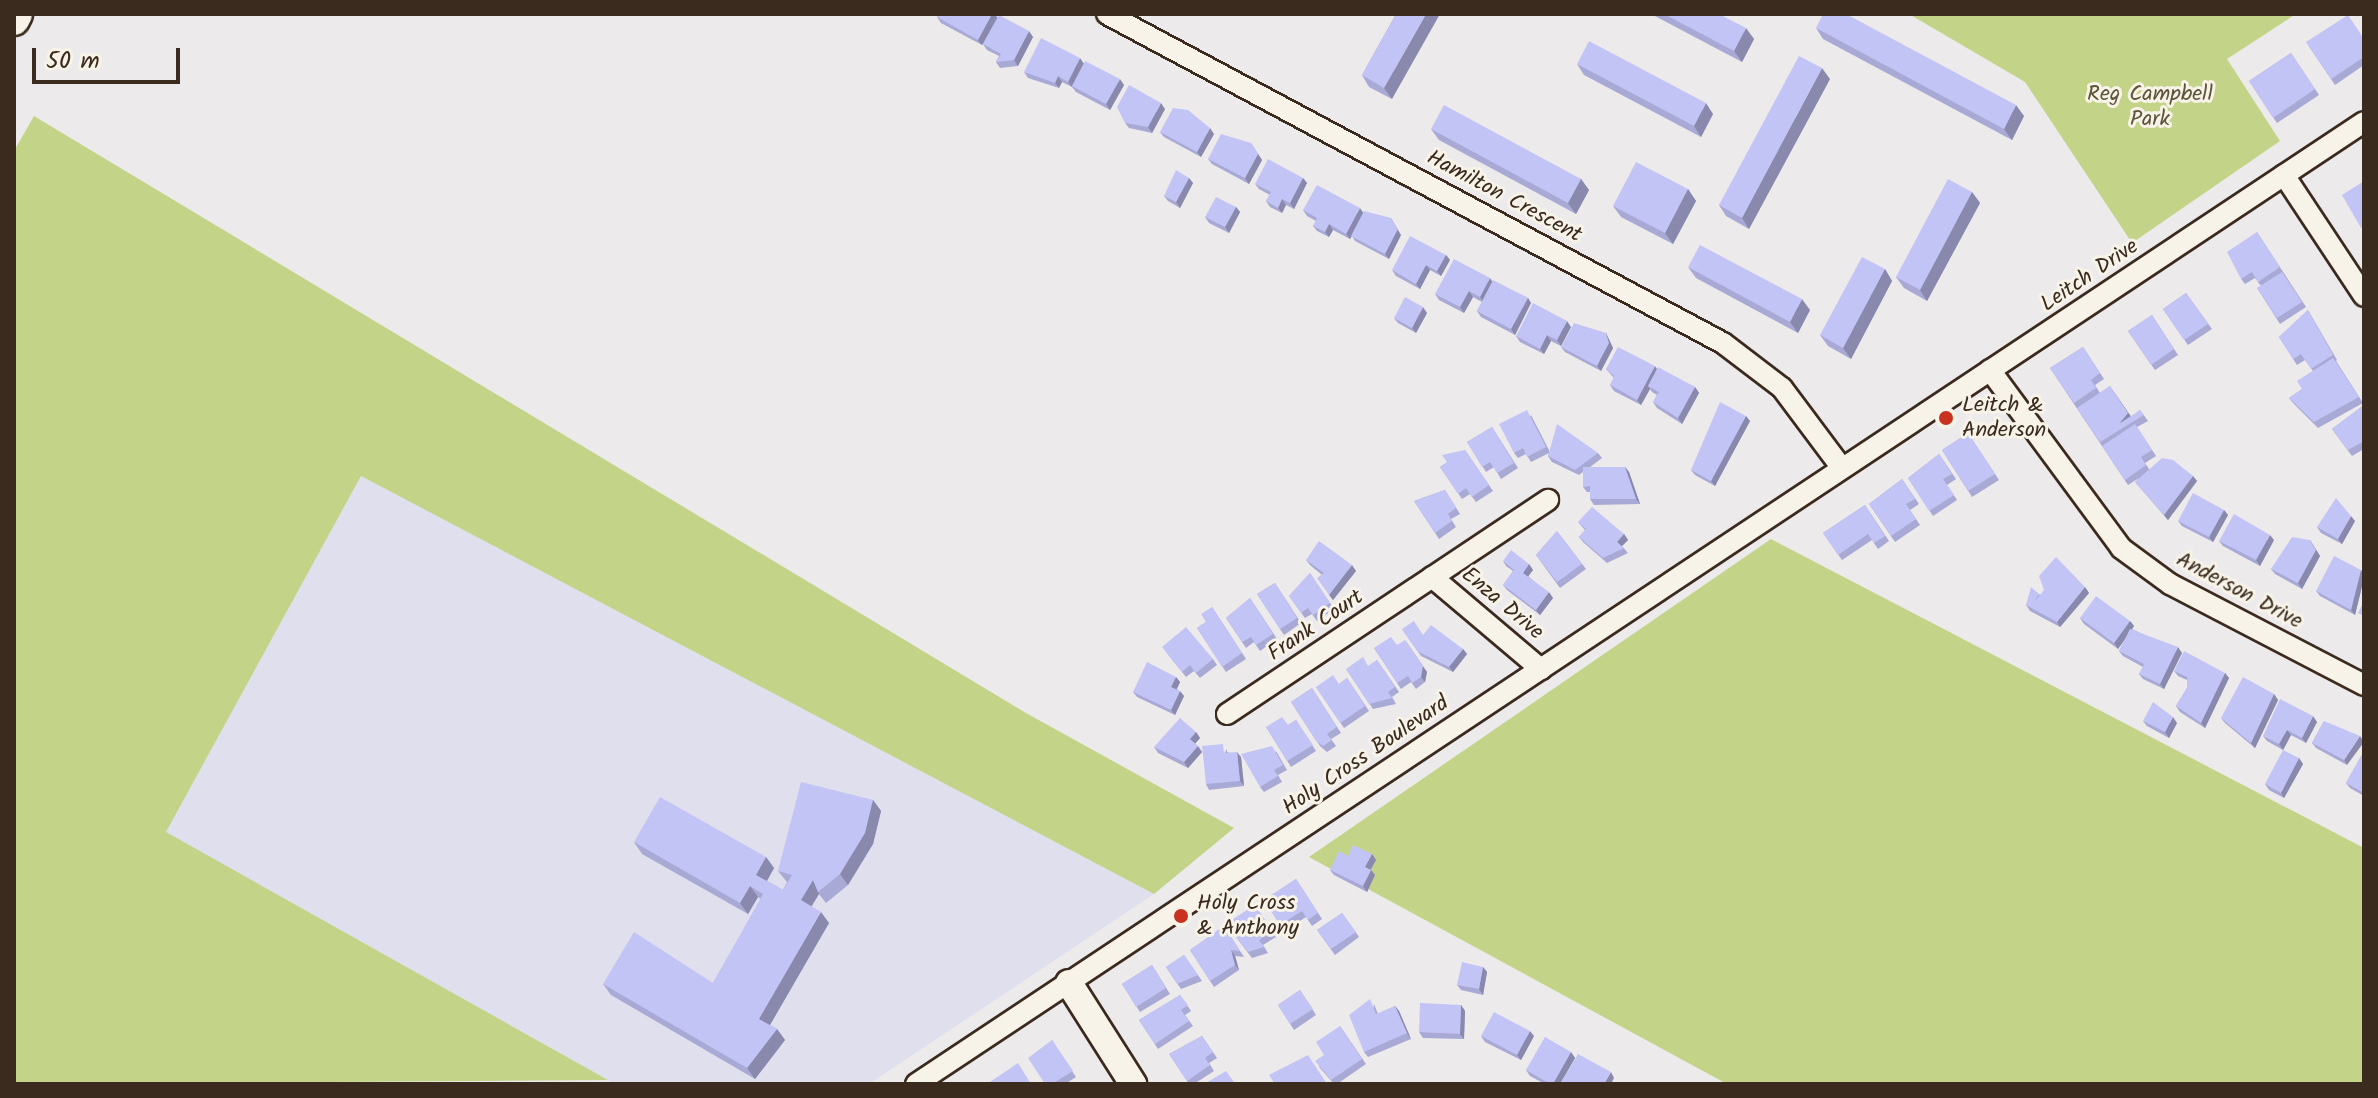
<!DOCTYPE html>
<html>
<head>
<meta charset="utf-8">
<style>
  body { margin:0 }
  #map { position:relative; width:2378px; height:1098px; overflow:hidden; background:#edeaeb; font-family:Kalam,sans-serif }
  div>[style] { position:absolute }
  .built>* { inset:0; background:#e0dfee }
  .green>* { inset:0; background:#c3d488 }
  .roads { filter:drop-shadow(2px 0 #3b2a1e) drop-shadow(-2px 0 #3b2a1e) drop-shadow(0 2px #3b2a1e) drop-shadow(0 -2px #3b2a1e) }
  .minor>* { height:20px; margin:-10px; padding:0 10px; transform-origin:10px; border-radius:10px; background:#f7f3e8 }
  .tertiary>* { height:26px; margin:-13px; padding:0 13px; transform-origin:13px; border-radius:13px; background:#f7f3e8 }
  .secondary>* { height:30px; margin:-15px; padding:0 15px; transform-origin:15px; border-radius:15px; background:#f7f3e8 }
  .wall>* { inset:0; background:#a8a9d4 }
  .shaded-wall>* { inset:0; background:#8889ac }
  .building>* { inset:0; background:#c3c4f6 }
  .dots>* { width:22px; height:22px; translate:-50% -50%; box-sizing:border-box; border:4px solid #f7f3e8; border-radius:50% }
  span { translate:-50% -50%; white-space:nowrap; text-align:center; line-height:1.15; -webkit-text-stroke:6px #f7f3e8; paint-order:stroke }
  .park-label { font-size:22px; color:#5d5438 }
  .street-label { font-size:22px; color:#3b2a1e }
  .poi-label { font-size:22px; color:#3b2a1e }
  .left { translate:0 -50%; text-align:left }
  .frame { position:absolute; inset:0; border:16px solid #3b2a1e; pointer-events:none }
  .scale { position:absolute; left:32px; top:48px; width:148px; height:36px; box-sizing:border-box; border:4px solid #3b2a1e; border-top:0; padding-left:10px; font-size:24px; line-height:28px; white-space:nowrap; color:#3b2a1e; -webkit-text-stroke:6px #f7f3e8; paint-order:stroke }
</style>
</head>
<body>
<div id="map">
  <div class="built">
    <div style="clip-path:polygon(361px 476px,1154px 894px,869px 1084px,615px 1084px,165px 832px)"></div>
  </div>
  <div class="green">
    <div style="clip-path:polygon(1909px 14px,2296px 14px,2227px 59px,2280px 141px,2132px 243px,2025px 82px)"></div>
    <div style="clip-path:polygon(34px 116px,1026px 713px,1234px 828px,1154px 894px,361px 476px,166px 832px,608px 1080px,14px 1084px,14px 151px)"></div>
    <div style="clip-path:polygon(1771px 539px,2364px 848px,2364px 1084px,1727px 1084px,1309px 857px)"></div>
  </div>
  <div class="roads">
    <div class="minor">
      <div style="left:1107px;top:14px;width:698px;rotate:28.11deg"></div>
      <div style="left:1723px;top:343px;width:74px;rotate:37.3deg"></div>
      <div style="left:1782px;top:388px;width:99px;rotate:53.2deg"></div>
      <div style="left:2284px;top:175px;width:145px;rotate:56.5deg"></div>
      <div style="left:1990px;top:370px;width:221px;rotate:53.6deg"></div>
      <div style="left:2121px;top:548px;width:61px;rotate:36.3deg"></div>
      <div style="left:2170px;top:584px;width:219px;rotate:27.5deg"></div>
      <div style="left:1432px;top:577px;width:143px;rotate:40.2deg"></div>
      <div style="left:1227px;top:714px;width:386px;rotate:-33.7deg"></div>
      <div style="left:916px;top:1084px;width:1738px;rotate:-33.6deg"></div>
    </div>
    <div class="tertiary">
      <div style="left:1069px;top:983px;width:120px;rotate:57.6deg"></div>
    </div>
    <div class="secondary">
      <div style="left:14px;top:20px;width:7px;rotate:-63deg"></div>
    </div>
  </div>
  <div class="wall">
    <div style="clip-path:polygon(939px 14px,995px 14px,997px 17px,1033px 37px,1018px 66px,1000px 68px,996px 62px,999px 56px,987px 50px,983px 44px,982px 45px,941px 23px,937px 17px)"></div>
    <div style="clip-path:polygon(1396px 14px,1392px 99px,1369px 87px,1362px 75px)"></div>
    <div style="clip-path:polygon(1651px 14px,1719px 14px,1754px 39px,1742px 62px)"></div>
    <div style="clip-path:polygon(1816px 28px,2024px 116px,2012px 140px,1823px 39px)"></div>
    <div style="clip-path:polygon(2364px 39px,2364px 65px,2335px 85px,2306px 42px)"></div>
    <div style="clip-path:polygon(2291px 53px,2319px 95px,2277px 123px,2249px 81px)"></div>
    <div style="clip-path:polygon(1084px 63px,1124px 85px,1110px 110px,1076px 92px,1072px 87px,1062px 82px,1059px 88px,1028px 78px,1024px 72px)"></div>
    <div style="clip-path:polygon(1577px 64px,1713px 114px,1701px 137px,1584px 75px)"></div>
    <div style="clip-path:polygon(1830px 79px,1749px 229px,1726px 216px,1719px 205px)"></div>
    <div style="clip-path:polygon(1165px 109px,1152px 133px,1129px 128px,1125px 123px)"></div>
    <div style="clip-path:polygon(1431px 129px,1581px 179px,1589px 190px,1576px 214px,1439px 140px)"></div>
    <div style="clip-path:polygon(1160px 132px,1214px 134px,1201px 157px,1164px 137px)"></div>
    <div style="clip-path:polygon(1251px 143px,1262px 160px,1249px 184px,1212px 164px,1208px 159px)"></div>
    <div style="clip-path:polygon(1189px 178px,1193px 183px,1180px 208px,1168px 201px,1164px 196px)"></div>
    <div style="clip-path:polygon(1303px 178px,1307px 183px,1294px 209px,1286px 205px,1282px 213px,1270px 207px,1266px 201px,1270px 195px,1259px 189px,1255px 184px)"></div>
    <div style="clip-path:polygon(1688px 189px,1696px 201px,1673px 244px,1621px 217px,1613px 206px)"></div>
    <div style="clip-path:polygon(1972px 192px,1980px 203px,1927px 301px,1904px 288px,1896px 277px)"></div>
    <div style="clip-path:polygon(1236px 207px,1240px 212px,1229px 233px,1209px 223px,1205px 217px)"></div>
    <div style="clip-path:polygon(1303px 210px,1363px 213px,1401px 235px,1389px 259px,1355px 241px,1352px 236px,1350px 239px,1333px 230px,1329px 237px,1317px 231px,1313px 226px,1316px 221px,1307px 216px)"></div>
    <div style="clip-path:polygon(2257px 232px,2306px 307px,2280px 324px,2257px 288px,2261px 286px,2255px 278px,2245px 284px,2241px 279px)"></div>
    <div style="clip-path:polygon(1446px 255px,1450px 260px,1441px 276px,1430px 270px,1420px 289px,1396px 276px,1392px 270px)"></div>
    <div style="clip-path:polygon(1688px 267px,1810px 310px,1798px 333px,1696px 278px)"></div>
    <div style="clip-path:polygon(1885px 269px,1892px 281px,1851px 359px,1828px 346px,1820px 335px)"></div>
    <div style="clip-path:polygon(1492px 281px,1528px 298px,1531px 303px,1515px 335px,1481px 317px,1477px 311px,1482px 302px,1473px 297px,1464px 313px,1439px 300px,1435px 294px)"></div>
    <div style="clip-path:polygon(2186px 293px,2212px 329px,2188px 345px,2163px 309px)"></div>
    <div style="clip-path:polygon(2308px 310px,2337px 360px,2336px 361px,2363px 403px,2318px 428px,2293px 403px,2289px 398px,2302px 389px,2313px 371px,2305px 360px,2297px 365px,2279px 337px)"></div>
    <div style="clip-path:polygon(1427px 313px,1416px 333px,1398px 323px,1394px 318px)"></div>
    <div style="clip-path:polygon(2152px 315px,2178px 355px,2155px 370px,2128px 331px)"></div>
    <div style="clip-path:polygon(1571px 327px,1561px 346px,1551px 341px,1544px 354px,1520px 342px,1516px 336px)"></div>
    <div style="clip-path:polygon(1606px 333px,1613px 348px,1601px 371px,1565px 352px,1561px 347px)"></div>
    <div style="clip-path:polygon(2083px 347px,2104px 379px,2095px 385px,2100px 393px,2110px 386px,2131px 417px,2140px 410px,2148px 421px,2137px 427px,2156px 456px,2145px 463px,2149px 469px,2193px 476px,2197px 481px,2168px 520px,2135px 482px,2139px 478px,2128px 485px,2050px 368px)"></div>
    <div style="clip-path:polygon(1606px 369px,1657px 369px,1695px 387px,1699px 393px,1682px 424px,1657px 408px,1653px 402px,1657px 395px,1652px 392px,1650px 389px,1641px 405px,1614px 391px,1610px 385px,1614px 378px)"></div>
    <div style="clip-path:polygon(2364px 405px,2364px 449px,2352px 456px,2332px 429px)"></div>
    <div style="clip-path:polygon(1531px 415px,1550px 452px,1598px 453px,1602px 458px,1590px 467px,1625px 467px,1629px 472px,1640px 504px,1594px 505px,1590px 499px,1590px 492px,1587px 492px,1583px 487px,1583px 472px,1579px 475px,1552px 462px,1548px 456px,1549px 453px,1531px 462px,1526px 454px,1518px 458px,1514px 453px)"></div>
    <div style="clip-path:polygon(1746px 416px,1750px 421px,1715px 486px,1695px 475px,1691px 470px)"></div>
    <div style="clip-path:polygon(1492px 427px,1518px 468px,1501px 479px,1494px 467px,1486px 472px,1467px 442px)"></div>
    <div style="clip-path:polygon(1968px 433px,1999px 480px,1972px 497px,1942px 450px)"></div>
    <div style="clip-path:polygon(1465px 450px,1493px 491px,1476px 502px,1470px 494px,1462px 499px,1440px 467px)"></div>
    <div style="clip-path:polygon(1939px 454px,1956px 479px,1947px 485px,1957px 500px,1933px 516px,1908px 478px)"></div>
    <div style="clip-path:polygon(1902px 479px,1919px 504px,1910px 510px,1920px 525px,1895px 542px,1869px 504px)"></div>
    <div style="clip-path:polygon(1445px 490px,1460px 514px,1451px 519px,1456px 527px,1439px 539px,1414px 501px)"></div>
    <div style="clip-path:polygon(1865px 505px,1889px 541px,1878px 549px,1872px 540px,1842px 560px,1823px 533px)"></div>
    <div style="clip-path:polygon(2224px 510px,2228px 515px,2213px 542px,2182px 526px,2178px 521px)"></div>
    <div style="clip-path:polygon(2355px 521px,2342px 544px,2321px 533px,2317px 527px)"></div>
    <div style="clip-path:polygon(1578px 522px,1624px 534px,1628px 540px,1622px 546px,1628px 553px,1607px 563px,1583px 542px,1579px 537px,1585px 530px)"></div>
    <div style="clip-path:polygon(1557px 531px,1586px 569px,1560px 588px,1536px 555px)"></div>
    <div style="clip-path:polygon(2274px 540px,2260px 566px,2223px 546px,2219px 541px)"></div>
    <div style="clip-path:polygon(2310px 540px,2320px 556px,2302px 589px,2275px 574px,2271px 569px)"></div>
    <div style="clip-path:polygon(1306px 560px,1356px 571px,1333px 600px,1322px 575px,1310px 565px)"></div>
    <div style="clip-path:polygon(1503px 561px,1529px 564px,1533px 570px,1528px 576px,1553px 598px,1540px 615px,1507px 590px,1503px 585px,1513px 571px,1506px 566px)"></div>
    <div style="clip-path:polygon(2361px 570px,2364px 575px,2364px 578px,2355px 615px,2320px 596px,2316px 591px)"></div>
    <div style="clip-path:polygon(1310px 573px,1334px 609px,1317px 621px,1312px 614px,1305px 618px,1289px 596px)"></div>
    <div style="clip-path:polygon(1275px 583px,1301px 623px,1284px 635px,1257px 594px)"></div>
    <div style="clip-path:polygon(2085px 587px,2089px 593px,2060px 627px,2030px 611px,2026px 605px,2039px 594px,2040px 595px)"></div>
    <div style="clip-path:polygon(1250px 598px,1277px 639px,1260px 651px,1254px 642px,1246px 648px,1226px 618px)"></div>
    <div style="clip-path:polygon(1212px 607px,1246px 659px,1226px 672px,1197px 628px,1206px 622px)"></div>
    <div style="clip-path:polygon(2080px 618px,2130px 621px,2134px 626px,2132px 629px,2182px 653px,2164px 689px,2143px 679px,2139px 674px,2143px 667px,2123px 656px,2119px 651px,2125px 639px,2118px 649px,2084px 624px)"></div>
    <div style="clip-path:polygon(1402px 629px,1423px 635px,1463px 649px,1467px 654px,1453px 672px,1421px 656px)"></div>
    <div style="clip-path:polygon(1397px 645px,1427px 672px,1425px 682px,1416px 689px,1411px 682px,1401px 689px,1374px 648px)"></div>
    <div style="clip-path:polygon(1166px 652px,1213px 659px,1217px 665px,1200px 678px,1194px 671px,1186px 677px)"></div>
    <div style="clip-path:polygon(1377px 660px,1399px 692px,1392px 697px,1396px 704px,1373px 709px,1346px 669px,1369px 666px)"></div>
    <div style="clip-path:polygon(2174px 671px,2225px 673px,2229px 678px,2205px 728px,2180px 712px,2176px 706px,2187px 688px,2187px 680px,2178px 676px)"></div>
    <div style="clip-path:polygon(1176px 677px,1180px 682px,1177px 689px,1184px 696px,1175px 715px,1137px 697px,1133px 692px)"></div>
    <div style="clip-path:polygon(1347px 678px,1369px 711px,1344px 728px,1316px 687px,1339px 684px)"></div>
    <div style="clip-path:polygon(1312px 688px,1341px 733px,1331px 739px,1336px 746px,1327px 752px,1320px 746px,1291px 702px)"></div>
    <div style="clip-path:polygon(2274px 694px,2278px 700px,2255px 748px,2225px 723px,2221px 718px)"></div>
    <div style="clip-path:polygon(1296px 720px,1316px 751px,1291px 767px,1266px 727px,1288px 725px)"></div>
    <div style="clip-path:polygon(2143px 721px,2177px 723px,2169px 738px,2147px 726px)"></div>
    <div style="clip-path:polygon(2324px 721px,2347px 765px,2316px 748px,2312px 743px)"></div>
    <div style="clip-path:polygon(2317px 722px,2306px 743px,2291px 735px,2283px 750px,2267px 741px,2263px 736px)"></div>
    <div style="clip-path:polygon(1196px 732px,1200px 738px,1195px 743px,1202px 752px,1188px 768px,1158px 753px,1154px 747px)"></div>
    <div style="clip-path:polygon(1227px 749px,1227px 752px,1241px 757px,1244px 786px,1209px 790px,1206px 784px)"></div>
    <div style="clip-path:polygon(1276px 751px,1287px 770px,1278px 775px,1282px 782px,1264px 792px,1260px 787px)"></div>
    <div style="clip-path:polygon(2364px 751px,2364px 796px,2350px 788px,2346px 783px)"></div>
    <div style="clip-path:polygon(2299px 758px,2303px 764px,2284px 798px,2269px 790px,2265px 784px)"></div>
    <div style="clip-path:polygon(873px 800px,881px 811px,873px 844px,848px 885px,826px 903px,819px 894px,811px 907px,829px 923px,770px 1025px,777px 1029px,785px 1040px,755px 1079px,611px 995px,603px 984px,713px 983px,761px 899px,758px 897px,748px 914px,642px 854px,634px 842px,766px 857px,774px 868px,767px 881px,783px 890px,787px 882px,778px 871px)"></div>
    <div style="clip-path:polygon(1372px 854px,1376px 860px,1371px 870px,1375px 875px,1367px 892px,1334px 875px,1330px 870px,1348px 856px)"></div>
    <div style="clip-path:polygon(1296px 879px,1322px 919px,1312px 926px,1306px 917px,1284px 931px,1264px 900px)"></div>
    <div style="clip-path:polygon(1255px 905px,1276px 937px,1263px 945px,1268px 953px,1252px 958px,1226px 924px)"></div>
    <div style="clip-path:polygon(1342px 913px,1359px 937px,1335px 955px,1317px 930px)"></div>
    <div style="clip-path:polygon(1224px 926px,1244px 957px,1235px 956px,1239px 970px,1214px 987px,1190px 950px)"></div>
    <div style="clip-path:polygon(1184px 955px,1202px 981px,1181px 989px,1166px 967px)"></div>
    <div style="clip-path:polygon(1152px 965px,1170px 994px,1140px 1012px,1122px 984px)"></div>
    <div style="clip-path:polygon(1483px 967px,1487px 972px,1483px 995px,1461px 990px,1457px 985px)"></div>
    <div style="clip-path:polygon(1300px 990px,1316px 1015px,1294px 1030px,1278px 1005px)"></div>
    <div style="clip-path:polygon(1180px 995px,1191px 1011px,1185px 1015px,1193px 1026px,1158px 1049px,1139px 1020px)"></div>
    <div style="clip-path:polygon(1374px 1004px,1378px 1014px,1395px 1006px,1399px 1011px,1411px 1039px,1368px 1057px,1364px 1052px)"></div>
    <div style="clip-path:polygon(1461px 1005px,1465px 1011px,1464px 1039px,1423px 1038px,1419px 1032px)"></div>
    <div style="clip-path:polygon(1340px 1026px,1366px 1064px,1337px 1084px,1334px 1084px,1319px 1067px)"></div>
    <div style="clip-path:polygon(1202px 1036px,1217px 1058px,1209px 1063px,1214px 1071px,1194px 1084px,1189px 1084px,1169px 1054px)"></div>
    <div style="clip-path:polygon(1481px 1036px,1534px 1036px,1521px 1060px,1485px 1042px)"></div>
    <div style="clip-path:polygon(1052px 1040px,1076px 1077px,1065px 1084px,1045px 1084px)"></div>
    <div style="clip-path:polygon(1571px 1052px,1575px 1058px,1560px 1084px,1545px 1084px,1530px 1076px,1526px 1070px)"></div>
  </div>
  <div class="shaded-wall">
    <div style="clip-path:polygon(992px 14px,995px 14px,997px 18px,982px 45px,978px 40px)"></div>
    <div style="clip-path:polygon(1426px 14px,1440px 14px,1392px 99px,1384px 88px)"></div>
    <div style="clip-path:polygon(1746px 28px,1754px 39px,1742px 62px,1734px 51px)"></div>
    <div style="clip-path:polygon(1029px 31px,1033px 37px,1018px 66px,1014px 60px)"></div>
    <div style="clip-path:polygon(1080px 58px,1084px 64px,1072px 87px,1068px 82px)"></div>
    <div style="clip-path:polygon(1822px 68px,1830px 79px,1749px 229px,1742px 218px)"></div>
    <div style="clip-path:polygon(1058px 76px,1062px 82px,1059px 88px,1055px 83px)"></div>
    <div style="clip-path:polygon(1120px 79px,1124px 85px,1110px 110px,1106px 104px)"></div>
    <div style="clip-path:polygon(1161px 103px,1165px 109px,1152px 133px,1148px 127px)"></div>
    <div style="clip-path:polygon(1706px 103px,1713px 114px,1701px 137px,1694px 126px)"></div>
    <div style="clip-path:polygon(2016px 105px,2024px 116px,2012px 140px,2004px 129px)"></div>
    <div style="clip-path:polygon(1210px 128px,1214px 134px,1201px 157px,1197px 152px)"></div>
    <div style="clip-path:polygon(1258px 154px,1262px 160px,1249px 184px,1245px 178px)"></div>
    <div style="clip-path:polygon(1189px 178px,1193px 183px,1180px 208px,1176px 202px)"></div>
    <div style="clip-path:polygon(1303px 178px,1307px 183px,1294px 209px,1290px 203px)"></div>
    <div style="clip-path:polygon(1581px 179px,1589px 190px,1576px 214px,1568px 203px)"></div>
    <div style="clip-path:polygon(1688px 189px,1696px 201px,1673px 244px,1665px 233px)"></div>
    <div style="clip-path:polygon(1972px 192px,1980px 203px,1927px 301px,1920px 290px)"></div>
    <div style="clip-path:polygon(1282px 199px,1286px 205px,1282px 213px,1278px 208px)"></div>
    <div style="clip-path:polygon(1236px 207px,1240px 212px,1229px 233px,1225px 227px)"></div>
    <div style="clip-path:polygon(1360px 208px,1364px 214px,1350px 239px,1346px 234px)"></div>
    <div style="clip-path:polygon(1391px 218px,1401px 235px,1389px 259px,1385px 254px)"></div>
    <div style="clip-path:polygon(1329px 224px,1333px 230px,1329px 237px,1325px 232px)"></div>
    <div style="clip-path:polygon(1446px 255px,1450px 260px,1441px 276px,1437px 271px)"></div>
    <div style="clip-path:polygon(1426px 265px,1430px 270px,1420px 289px,1416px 284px)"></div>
    <div style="clip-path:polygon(1885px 269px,1892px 281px,1851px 359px,1843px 348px)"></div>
    <div style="clip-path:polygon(1490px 278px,1494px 284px,1484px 303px,1480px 297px)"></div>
    <div style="clip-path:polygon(1469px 291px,1473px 297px,1464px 313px,1460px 307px)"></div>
    <div style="clip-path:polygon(1528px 298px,1531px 303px,1515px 335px,1511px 329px)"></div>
    <div style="clip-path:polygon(1802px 299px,1810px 310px,1798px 333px,1790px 322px)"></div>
    <div style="clip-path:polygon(1423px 307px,1427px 313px,1416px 333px,1412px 328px)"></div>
    <div style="clip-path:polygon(1567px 321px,1571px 327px,1561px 346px,1557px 340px)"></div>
    <div style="clip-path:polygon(1606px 333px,1613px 348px,1601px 371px,1597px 366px)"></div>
    <div style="clip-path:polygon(1547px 335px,1551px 341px,1544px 354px,1540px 349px)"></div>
    <div style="clip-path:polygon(1655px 366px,1659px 372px,1648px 386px,1650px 389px,1641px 405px,1637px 400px)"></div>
    <div style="clip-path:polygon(1695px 387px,1699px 393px,1682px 424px,1678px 418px)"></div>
    <div style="clip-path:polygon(2114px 392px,2132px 418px,2122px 429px)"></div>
    <div style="clip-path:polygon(1746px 416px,1750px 421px,1715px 486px,1711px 481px)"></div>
    <div style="clip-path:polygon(1625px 467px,1629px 472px,1640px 504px,1636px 499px)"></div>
    <div style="clip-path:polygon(2193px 476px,2197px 481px,2168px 520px,2164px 515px)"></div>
    <div style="clip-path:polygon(2224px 510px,2228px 515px,2213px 542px,2209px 537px)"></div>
    <div style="clip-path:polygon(2351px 516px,2355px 521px,2342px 544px,2338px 539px)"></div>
    <div style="clip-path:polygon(1624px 534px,1628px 540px,1621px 547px,1617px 542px)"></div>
    <div style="clip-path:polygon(2270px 535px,2274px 540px,2260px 566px,2256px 560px)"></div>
    <div style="clip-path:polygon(2310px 540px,2320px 556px,2302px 589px,2298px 583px)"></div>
    <div style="clip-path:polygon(1529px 564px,1533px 570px,1527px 578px,1523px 573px)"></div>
    <div style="clip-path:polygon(1352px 565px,1356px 571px,1333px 600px,1329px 595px)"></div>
    <div style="clip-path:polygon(2361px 570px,2364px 575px,2364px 578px,2355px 615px,2351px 610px)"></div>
    <div style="clip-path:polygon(2085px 587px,2089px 593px,2060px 627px,2057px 622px)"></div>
    <div style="clip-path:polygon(1549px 592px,1553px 598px,1540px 615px,1536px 610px)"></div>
    <div style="clip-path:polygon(2130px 621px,2134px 626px,2118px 649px,2114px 643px)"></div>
    <div style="clip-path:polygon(1405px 640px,1427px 672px,1425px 682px,1421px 677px)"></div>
    <div style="clip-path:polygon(2178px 647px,2182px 653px,2164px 689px,2160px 684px)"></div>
    <div style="clip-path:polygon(1463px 649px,1467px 654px,1453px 672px,1449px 667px)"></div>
    <div style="clip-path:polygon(2225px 673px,2229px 678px,2205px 728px,2201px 723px)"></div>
    <div style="clip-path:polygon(1176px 677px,1180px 682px,1175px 692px,1171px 687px)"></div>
    <div style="clip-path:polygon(1180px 691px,1184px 696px,1175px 715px,1171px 710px)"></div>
    <div style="clip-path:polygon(2274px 694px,2278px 700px,2255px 748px,2251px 743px)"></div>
    <div style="clip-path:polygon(2313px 716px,2317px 722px,2306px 743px,2302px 738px)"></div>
    <div style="clip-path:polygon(2173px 717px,2177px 723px,2169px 738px,2165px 732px)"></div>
    <div style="clip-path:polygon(2287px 730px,2291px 735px,2283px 750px,2279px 744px)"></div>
    <div style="clip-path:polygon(1196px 732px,1200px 738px,1194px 745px,1190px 739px)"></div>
    <div style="clip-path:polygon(2360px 736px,2364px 742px,2347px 765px,2344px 760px)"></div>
    <div style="clip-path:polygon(1198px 746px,1202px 752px,1188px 768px,1184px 762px)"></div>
    <div style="clip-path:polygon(1237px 752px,1241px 757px,1244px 786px,1240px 781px)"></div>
    <div style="clip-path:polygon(2299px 758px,2303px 764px,2284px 798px,2281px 793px)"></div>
    <div style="clip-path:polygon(873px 800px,881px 811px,873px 844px,848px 885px,840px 874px)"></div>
    <div style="clip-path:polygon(1372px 854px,1376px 860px,1369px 872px,1365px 867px)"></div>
    <div style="clip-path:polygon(766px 857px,774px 868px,764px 886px,756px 875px)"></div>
    <div style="clip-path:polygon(1371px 870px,1375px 875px,1367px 892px,1363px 886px)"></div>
    <div style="clip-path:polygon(813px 880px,819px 894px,808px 912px,801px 900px)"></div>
    <div style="clip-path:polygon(750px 886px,758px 897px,748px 914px,740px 903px)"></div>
    <div style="clip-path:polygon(821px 912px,829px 923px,767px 1030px,759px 1019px)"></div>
    <div style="clip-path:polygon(1231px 950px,1235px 956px,1239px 970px,1235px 965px)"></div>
    <div style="clip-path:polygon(1483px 967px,1487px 972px,1483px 995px,1479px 989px)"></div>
    <div style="clip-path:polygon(1461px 1005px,1465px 1011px,1464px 1039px,1460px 1034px)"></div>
    <div style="clip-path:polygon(1395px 1006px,1399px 1011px,1411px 1039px,1407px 1033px)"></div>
    <div style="clip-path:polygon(777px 1029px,785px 1040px,755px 1079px,747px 1068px)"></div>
    <div style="clip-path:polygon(1530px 1031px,1534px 1036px,1521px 1060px,1517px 1055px)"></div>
    <div style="clip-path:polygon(1571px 1052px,1575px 1058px,1560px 1084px,1553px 1084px)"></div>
    <div style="clip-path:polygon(1611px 1072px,1614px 1078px,1611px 1084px,1604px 1084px)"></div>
  </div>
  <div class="building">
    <div style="clip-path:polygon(939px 14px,992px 14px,978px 40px,937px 17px)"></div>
    <div style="clip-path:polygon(1396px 14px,1426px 14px,1384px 88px,1362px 75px)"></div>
    <div style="clip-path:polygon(1664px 14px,1719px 14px,1746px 28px,1734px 51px)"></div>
    <div style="clip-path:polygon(1823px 14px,1846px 14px,2016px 105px,2004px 129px,1816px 28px)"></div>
    <div style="clip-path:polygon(999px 15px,1029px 31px,1014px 60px,996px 62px,1001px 54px,983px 44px)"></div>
    <div style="clip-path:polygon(2348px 15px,2364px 39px,2364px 57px,2331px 79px,2306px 42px)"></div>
    <div style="clip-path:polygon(1041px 38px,1080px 58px,1068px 82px,1058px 76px,1055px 83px,1024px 72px)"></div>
    <div style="clip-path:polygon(1589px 41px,1706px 103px,1694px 126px,1577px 64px)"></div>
    <div style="clip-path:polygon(2291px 53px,2315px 89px,2273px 118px,2249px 81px)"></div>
    <div style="clip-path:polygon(1799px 56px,1822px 68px,1742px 218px,1719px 205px)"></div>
    <div style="clip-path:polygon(1085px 61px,1120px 79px,1106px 104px,1072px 86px)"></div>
    <div style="clip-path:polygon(1129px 85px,1161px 103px,1148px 127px,1125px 123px,1117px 107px)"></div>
    <div style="clip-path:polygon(1444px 105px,1581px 179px,1568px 203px,1431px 129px)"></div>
    <div style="clip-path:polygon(1173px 108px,1188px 110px,1210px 128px,1197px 152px,1160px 132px)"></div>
    <div style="clip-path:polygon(1221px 134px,1251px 143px,1258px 154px,1245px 178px,1208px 159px)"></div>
    <div style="clip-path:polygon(1268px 159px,1303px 178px,1290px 203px,1282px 199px,1278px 208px,1266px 201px,1271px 192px,1255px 184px)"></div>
    <div style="clip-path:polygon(1636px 162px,1688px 189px,1665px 233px,1613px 206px)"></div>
    <div style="clip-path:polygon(1176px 170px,1189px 178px,1176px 202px,1164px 196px)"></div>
    <div style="clip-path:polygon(1948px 179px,1972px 192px,1920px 290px,1896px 277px)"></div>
    <div style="clip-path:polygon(2364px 181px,2364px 226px,2361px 228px,2342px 195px)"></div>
    <div style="clip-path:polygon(1317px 185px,1360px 208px,1346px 234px,1329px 224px,1325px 232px,1313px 226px,1317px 218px,1303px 210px)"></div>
    <div style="clip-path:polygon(1216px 197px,1236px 207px,1225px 227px,1205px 217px)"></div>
    <div style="clip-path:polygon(1364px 211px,1391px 218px,1398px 229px,1385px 254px,1351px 236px)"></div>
    <div style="clip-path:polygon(2257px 232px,2280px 267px,2258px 282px,2252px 272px,2241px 279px,2227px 252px)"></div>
    <div style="clip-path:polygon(1410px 236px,1446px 255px,1437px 271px,1426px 265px,1416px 284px,1392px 270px)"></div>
    <div style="clip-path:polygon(1700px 245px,1802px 299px,1790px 322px,1688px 267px)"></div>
    <div style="clip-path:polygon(1862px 257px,1885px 269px,1843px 348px,1820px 335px)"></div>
    <div style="clip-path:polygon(1454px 259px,1490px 278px,1480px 297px,1469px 291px,1460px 307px,1435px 294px)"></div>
    <div style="clip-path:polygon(2282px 272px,2302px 302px,2277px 318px,2257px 288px)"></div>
    <div style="clip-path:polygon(1493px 280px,1528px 298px,1511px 329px,1477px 311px)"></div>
    <div style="clip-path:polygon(2186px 293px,2208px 324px,2184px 340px,2163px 309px)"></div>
    <div style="clip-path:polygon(1405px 297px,1423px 307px,1412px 328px,1394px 318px)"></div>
    <div style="clip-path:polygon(1533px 303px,1567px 321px,1557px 340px,1547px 335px,1540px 349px,1516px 336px)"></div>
    <div style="clip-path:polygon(2308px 310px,2333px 355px,2311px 369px,2301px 354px,2293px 359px,2279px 337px)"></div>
    <div style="clip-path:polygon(2152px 315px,2174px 349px,2151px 365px,2128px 331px)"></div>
    <div style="clip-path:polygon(1574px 323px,1606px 333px,1609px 343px,1597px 366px,1561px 347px)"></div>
    <div style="clip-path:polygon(1618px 347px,1655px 366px,1637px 400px,1610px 385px,1614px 376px,1606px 369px)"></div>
    <div style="clip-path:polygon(2083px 347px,2100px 373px,2091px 380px,2096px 388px,2074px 403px,2050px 368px)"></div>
    <div style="clip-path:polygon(2333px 358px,2359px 397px,2314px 422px,2289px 398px,2302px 389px,2297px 381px)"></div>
    <div style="clip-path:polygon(1658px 367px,1695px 387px,1678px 418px,1653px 402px,1659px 392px,1648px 386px)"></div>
    <div style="clip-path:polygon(2110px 386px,2128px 413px,2119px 424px,2140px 410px,2144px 415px,2100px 442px,2077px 408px)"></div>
    <div style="clip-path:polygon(1720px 402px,1746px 416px,1711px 481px,1691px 470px)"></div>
    <div style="clip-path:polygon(2364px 405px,2364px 441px,2348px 450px,2332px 429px)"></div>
    <div style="clip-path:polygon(1527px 410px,1546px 447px,1527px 457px,1523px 448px,1514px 453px,1499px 424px)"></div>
    <div style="clip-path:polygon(1557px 424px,1598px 453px,1575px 470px,1548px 456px)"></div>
    <div style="clip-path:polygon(2135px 424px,2152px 450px,2141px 457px,2146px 465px,2125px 480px,2102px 446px)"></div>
    <div style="clip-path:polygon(1492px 427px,1514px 463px,1497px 473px,1490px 462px,1482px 467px,1467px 442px)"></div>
    <div style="clip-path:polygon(1968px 433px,1995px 474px,1968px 491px,1942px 450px)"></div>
    <div style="clip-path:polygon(1465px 450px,1489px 485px,1472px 497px,1466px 488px,1458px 494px,1440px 467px,1447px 462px,1442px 455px)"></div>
    <div style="clip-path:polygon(1939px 454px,1952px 474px,1943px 479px,1954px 495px,1929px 511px,1908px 478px)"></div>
    <div style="clip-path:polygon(2162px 458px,2173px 460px,2193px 476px,2164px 515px,2135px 482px)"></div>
    <div style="clip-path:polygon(1583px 467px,1625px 467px,1636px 499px,1590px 499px,1590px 486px,1583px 487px)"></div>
    <div style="clip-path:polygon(1902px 479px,1915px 499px,1906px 504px,1916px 519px,1891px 536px,1869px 504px)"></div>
    <div style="clip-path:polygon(1445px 490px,1456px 508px,1448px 514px,1452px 521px,1435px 533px,1414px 501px)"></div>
    <div style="clip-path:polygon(2193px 493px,2224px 510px,2209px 537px,2178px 521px)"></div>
    <div style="clip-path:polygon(2336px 498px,2351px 516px,2338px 539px,2317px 527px)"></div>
    <div style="clip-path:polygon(1865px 505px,1885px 536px,1874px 543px,1868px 534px,1838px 555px,1823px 533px)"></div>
    <div style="clip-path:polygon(1592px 507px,1624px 534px,1617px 542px,1624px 548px,1603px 558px,1579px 537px,1586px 529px,1578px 522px)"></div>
    <div style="clip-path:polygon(2234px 514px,2270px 535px,2256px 560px,2219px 541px)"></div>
    <div style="clip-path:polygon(1557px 531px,1582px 564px,1557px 582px,1536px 555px)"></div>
    <div style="clip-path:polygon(2292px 537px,2310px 540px,2316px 550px,2298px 583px,2271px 569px)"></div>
    <div style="clip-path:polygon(1319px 541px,1352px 565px,1329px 595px,1317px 578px,1324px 573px,1306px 560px)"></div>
    <div style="clip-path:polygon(1511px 550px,1529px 564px,1523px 573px,1549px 592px,1536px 610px,1503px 585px,1514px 570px,1503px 561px)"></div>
    <div style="clip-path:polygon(2334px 556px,2361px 570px,2351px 610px,2316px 591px)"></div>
    <div style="clip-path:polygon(2056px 557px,2085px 587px,2057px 622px,2026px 605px,2031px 587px,2039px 594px,2034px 602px,2044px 590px,2039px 576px)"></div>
    <div style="clip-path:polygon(1310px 573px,1330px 603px,1313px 615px,1308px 608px,1301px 613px,1289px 596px)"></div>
    <div style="clip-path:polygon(1275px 583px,1297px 618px,1280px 629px,1257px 594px)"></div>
    <div style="clip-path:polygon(2096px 596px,2130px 621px,2114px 643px,2080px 618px)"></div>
    <div style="clip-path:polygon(1250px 598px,1273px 634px,1256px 645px,1251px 637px,1242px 642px,1226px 618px)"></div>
    <div style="clip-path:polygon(2364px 601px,2364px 616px,2358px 613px)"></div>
    <div style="clip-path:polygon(1212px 607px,1242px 653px,1222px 667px,1197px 628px,1206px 622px,1201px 614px)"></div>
    <div style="clip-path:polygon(1414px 621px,1423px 635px,1431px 625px,1463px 649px,1449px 667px,1417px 651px,1402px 629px)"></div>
    <div style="clip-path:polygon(1186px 627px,1213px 659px,1196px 673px,1190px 665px,1182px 672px,1162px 647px)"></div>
    <div style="clip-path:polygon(2130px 629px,2178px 647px,2160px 684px,2139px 674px,2144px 664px,2119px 651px)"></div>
    <div style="clip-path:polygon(1391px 637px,1397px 645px,1405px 640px,1423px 666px,1421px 677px,1412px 683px,1408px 676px,1397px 683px,1374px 648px)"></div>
    <div style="clip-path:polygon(2184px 651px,2225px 673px,2201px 723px,2176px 706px,2187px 688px,2187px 677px,2174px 671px)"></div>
    <div style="clip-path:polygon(1363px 657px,1368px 666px,1377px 660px,1395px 687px,1388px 692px,1392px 698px,1369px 704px,1346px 669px)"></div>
    <div style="clip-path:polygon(1147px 662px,1176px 677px,1171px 687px,1180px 691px,1171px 710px,1133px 692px)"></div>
    <div style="clip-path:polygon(1333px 675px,1339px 684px,1347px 678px,1365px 706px,1340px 723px,1316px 687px)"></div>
    <div style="clip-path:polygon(2243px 677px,2274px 694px,2251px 743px,2221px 718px)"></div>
    <div style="clip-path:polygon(1312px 688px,1337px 727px,1327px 734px,1332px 740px,1323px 746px,1316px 741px,1291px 702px)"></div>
    <div style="clip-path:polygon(2280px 699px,2313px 716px,2302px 738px,2287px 730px,2279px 744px,2263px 736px)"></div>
    <div style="clip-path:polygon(2153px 702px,2173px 717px,2165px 732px,2143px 721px)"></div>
    <div style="clip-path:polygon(1282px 717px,1288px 725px,1296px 720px,1313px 745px,1287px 761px,1266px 727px)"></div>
    <div style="clip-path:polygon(1180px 718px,1196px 732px,1190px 739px,1198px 746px,1184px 762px,1154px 747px)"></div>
    <div style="clip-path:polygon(2324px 721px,2360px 736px,2344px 760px,2312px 743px)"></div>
    <div style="clip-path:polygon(1223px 744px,1224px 753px,1237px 752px,1240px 781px,1206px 784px,1202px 746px)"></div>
    <div style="clip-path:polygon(1272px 746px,1283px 765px,1274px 770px,1278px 776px,1260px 787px,1241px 754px)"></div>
    <div style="clip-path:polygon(2283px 750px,2299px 758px,2281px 793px,2265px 784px)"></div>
    <div style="clip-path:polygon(2364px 751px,2364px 793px,2346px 783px)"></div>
    <div style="clip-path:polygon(801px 782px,873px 800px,865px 833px,840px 874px,818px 892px,813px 880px,801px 900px,821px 912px,759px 1019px,777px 1029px,747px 1068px,603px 984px,634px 932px,713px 983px,763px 894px,750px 886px,740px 903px,634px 842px,660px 797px,766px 857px,756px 875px,783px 890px,792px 875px,778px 871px)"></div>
    <div style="clip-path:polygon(1353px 845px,1372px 854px,1365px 867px,1371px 870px,1363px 886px,1330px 870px,1339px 851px,1348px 856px)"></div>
    <div style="clip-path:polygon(1296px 879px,1318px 913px,1308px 920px,1302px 911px,1280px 925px,1264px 900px)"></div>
    <div style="clip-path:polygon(1255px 905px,1272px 931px,1259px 940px,1264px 947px,1248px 952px,1226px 924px)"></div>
    <div style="clip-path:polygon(1342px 913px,1356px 932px,1331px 949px,1317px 930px)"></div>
    <div style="clip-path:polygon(1224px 926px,1240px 951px,1231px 950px,1235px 965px,1210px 981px,1190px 950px)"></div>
    <div style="clip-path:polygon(1184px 955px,1198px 975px,1177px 984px,1166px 967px)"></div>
    <div style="clip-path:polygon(1462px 962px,1483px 967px,1479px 989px,1457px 985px)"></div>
    <div style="clip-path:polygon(1152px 965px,1166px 988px,1136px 1007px,1122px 984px)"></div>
    <div style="clip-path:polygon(1300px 990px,1313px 1009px,1290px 1024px,1278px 1005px)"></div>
    <div style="clip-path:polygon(1180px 995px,1188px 1005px,1181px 1010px,1189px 1021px,1155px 1044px,1139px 1020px)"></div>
    <div style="clip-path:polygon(1370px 999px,1376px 1014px,1395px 1006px,1407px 1033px,1364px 1052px,1349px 1015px)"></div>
    <div style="clip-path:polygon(1420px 1003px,1461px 1005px,1460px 1034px,1419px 1032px)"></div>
    <div style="clip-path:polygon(1494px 1012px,1530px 1031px,1517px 1055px,1481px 1036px)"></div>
    <div style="clip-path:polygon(1340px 1026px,1362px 1059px,1331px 1080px,1315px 1061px,1324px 1055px,1316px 1042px)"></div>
    <div style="clip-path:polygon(1202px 1036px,1213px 1052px,1205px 1058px,1210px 1065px,1187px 1081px,1169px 1054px)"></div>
    <div style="clip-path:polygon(1545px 1037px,1571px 1052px,1553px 1084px,1550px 1084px,1526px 1070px)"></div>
    <div style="clip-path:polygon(1052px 1040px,1073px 1071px,1052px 1084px,1045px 1084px,1028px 1058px)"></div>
    <div style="clip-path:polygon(1578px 1054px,1611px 1072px,1604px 1084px,1560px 1084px)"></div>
    <div style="clip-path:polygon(1308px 1055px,1327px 1084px,1275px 1084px,1269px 1075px)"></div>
    <div style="clip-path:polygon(1018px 1063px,1031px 1084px,991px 1084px,990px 1082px)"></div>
    <div style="clip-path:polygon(1226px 1071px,1234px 1082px,1231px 1084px,1204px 1084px)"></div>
  </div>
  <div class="dots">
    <div style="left:1946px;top:418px;background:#c8321e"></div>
    <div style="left:1181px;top:916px;background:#c8321e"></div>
  </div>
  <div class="park-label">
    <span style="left:2150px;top:107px">Reg Campbell<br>Park</span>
  </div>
  <div class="street-label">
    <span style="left:1504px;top:197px;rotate:28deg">Hamilton Crescent</span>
    <span style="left:2090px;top:276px;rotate:-34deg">Leitch Drive</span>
    <span style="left:2239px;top:591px;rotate:28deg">Anderson Drive</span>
    <span style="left:1502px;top:604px;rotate:40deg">Enza Drive</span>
    <span style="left:1316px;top:626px;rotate:-34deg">Frank Court</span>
    <span style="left:1366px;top:756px;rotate:-34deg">Holy Cross Boulevard</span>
  </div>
  <div class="poi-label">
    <span class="left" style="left:1962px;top:418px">Leitch &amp;<br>Anderson</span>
    <span class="left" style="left:1197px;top:916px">Holy Cross<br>&amp; Anthony</span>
  </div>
  <div class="frame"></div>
  <div class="scale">50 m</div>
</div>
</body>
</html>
